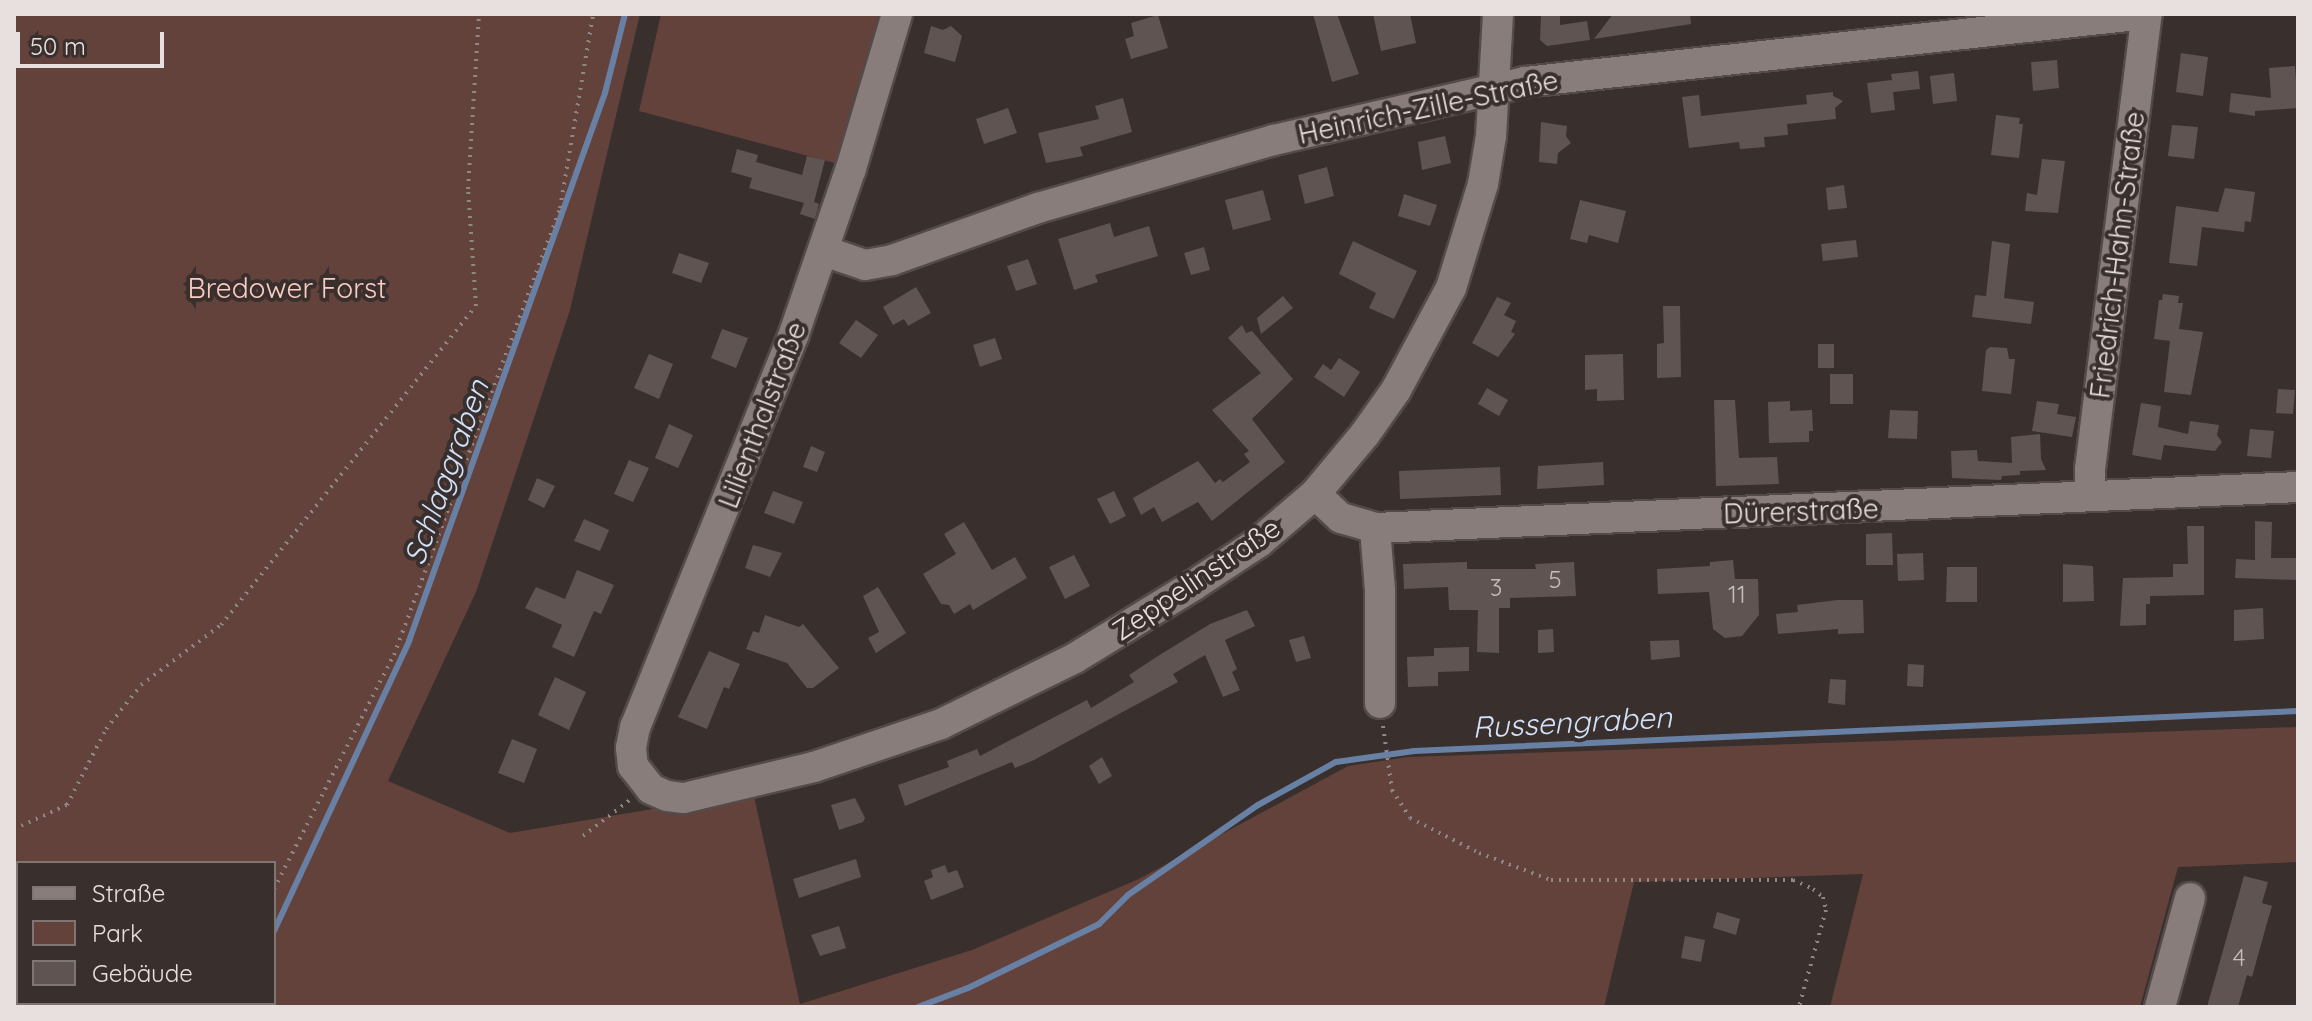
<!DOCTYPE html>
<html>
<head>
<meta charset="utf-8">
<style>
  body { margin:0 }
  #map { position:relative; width:2312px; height:1021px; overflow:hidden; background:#392f2d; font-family:Quicksand,sans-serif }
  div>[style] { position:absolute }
  .green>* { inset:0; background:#63423c }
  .stream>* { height:6px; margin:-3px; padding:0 3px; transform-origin:3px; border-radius:3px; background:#6880a4 }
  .building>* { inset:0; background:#5f5452 }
  .path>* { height:4px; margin-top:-2px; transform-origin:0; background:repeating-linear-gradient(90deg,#8f8785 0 2px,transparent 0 8px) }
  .roads { filter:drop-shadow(2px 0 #544b49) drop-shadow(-2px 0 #544b49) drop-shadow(0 2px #544b49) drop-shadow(0 -2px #544b49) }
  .minor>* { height:30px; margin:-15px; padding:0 15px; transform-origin:15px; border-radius:15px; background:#897d7b }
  span { translate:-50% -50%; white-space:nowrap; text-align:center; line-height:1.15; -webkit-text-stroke:8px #392f2d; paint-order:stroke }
  .number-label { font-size:24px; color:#c5bdbb }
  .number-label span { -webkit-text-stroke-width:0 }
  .street-label { font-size:28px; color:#e7e0de }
  .park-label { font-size:28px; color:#fbccc3 }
  .water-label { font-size:30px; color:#d2e2fa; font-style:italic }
  .frame { position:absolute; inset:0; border:16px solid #e7e0de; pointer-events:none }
  .legend { position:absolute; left:16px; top:861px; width:260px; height:144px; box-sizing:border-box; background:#392f2d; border:2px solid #7f7674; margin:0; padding:10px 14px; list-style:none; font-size:24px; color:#e7e0de }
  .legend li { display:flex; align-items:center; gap:16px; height:40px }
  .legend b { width:40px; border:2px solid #7f7674 }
  .scale { position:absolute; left:16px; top:32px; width:148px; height:36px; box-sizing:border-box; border:4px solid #e7e0de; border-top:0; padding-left:10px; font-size:24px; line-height:28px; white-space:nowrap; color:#e7e0de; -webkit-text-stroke:6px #392f2d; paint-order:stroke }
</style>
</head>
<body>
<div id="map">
  <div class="green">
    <div style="clip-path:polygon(evenodd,14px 14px,640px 14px,570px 310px,476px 592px,388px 781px,510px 833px,753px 792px,800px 1004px,972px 950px,1139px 879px,1348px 766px,1408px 757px,2298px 727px,2298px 862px,2178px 867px,2140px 1007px,1830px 1007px,1863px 874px,1634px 882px,1604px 1007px,14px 1007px,14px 14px,18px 863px,274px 863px,274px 1003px,18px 1003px,18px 863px)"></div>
    <div style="clip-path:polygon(661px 14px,879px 14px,835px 163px,639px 111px)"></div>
  </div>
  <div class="stream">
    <div style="left:274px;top:931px;width:320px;rotate:-65deg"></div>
    <div style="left:409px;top:641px;width:582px;rotate:-70.32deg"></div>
    <div style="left:605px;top:93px;width:81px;rotate:-75.8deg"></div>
    <div style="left:238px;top:1007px;width:4px;rotate:-63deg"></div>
    <div style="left:918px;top:1007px;width:53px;rotate:-20.8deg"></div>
    <div style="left:968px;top:988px;width:146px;rotate:-26deg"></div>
    <div style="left:1099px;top:924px;width:41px;rotate:-45deg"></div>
    <div style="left:1128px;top:895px;width:158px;rotate:-34.7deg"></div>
    <div style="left:1258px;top:805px;width:89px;rotate:-28.9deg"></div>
    <div style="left:1336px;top:762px;width:79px;rotate:-8deg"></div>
    <div style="left:1414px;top:751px;width:885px;rotate:-2.59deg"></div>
  </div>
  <div class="building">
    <div style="clip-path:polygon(1313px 14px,1337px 14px,1359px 74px,1332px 82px)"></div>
    <div style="clip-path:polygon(1373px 14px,1410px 14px,1416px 43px,1381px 51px)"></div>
    <div style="clip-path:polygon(1541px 14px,1560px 14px,1560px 25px,1587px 21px,1590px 40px,1547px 46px,1540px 40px)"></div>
    <div style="clip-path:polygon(1613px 14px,1690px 14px,1691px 24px,1594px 39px)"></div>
    <div style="clip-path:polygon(1158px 15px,1168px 48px,1131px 59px,1125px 39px,1134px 36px,1131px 23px)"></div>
    <div style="clip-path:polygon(931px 26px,943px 30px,951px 26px,962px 36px,955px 62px,924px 53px)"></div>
    <div style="clip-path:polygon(2181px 53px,2208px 57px,2203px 96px,2176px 92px)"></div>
    <div style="clip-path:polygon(2057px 60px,2059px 88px,2033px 91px,2031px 62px)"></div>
    <div style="clip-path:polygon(2295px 66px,2298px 108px,2255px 111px,2255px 116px,2229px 112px,2231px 93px,2271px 98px,2269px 68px)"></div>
    <div style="clip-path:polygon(1918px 71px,1920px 89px,1893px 92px,1895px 110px,1871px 113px,1867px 83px,1892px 80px,1893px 86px,1891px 74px)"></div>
    <div style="clip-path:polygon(1954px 73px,1957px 101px,1933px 104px,1930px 76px)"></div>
    <div style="clip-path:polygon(1833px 92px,1833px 96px,1843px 101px,1835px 108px,1836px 119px,1787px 124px,1788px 135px,1764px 137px,1765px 147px,1740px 149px,1739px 142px,1689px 148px,1682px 97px,1699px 95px,1701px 116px,1807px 104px,1806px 95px)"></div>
    <div style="clip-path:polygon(1123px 98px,1132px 132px,1080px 147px,1083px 156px,1046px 163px,1038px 133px,1099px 119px,1095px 106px)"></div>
    <div style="clip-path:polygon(1008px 108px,1017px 133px,984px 144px,976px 119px)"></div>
    <div style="clip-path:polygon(1996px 115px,2020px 118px,2019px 124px,2023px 124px,2019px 158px,1991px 155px)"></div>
    <div style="clip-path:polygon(1541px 122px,1567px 126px,1566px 136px,1571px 143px,1558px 153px,1557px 164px,1539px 162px)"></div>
    <div style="clip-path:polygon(2172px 125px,2198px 127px,2194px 159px,2168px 156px)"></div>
    <div style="clip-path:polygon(1445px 136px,1451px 163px,1422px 170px,1418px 142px)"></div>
    <div style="clip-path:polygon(737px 149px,758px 155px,756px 162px,802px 175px,807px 156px,825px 160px,814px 202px,819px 204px,815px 219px,800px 214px,804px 203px,749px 188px,752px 178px,731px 172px)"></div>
    <div style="clip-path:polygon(2042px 159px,2065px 161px,2058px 213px,2025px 211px,2027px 193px,2037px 195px)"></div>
    <div style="clip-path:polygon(1327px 167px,1334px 196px,1305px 204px,1298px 175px)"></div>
    <div style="clip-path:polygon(1844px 185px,1847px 208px,1828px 210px,1826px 188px)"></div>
    <div style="clip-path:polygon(2225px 188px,2255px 192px,2251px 222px,2245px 221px,2244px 232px,2202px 227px,2197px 266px,2169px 263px,2176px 206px,2218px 212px)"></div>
    <div style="clip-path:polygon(1263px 190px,1271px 220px,1233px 230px,1225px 200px)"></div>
    <div style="clip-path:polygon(1404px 194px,1437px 205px,1430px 226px,1398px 216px)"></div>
    <div style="clip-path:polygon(1580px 200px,1626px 211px,1618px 243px,1589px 235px,1587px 243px,1570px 239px)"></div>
    <div style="clip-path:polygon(1110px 223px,1114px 237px,1149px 226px,1158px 256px,1095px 275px,1098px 282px,1074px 290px,1058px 239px)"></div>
    <div style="clip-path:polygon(1856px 240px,1858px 257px,1823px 261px,1821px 244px)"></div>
    <div style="clip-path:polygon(1353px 241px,1417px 271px,1394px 319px,1369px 308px,1376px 293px,1339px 274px)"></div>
    <div style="clip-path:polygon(1992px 241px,2010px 244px,2004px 298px,2034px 302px,2031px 324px,1972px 317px,1975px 295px,1986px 296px)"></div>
    <div style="clip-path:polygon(1204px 247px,1210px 270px,1191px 275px,1184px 253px)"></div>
    <div style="clip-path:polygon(679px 253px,709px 263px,701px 283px,672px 273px)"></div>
    <div style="clip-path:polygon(1028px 259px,1037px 284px,1016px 291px,1007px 266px)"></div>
    <div style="clip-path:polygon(916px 287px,931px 313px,908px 326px,904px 319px,893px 325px,883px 307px)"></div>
    <div style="clip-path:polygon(2163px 294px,2179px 296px,2178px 303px,2183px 303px,2179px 329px,2203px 332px,2191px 395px,2164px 392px,2170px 341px,2154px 339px,2159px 300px,2162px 300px)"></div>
    <div style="clip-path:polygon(1283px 296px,1293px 308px,1261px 334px,1257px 318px)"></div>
    <div style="clip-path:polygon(1497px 297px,1511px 303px,1504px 315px,1516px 321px,1511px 332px,1515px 334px,1498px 357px,1472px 343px)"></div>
    <div style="clip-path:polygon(1663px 306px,1680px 306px,1681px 377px,1657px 378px,1657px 344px,1664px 343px)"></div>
    <div style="clip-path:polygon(856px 320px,878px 335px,861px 358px,839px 343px)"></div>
    <div style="clip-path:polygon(1242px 325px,1246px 333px,1252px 331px,1293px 379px,1252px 419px,1285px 462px,1212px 521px,1198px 502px,1162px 522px,1154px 507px,1141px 515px,1133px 498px,1198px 461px,1215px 483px,1220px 479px,1223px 482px,1250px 462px,1244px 454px,1249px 451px,1212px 410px,1261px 373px,1228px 338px)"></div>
    <div style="clip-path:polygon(722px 329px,748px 338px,736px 368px,711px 358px)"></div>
    <div style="clip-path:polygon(995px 338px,1002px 359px,980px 367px,973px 345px)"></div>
    <div style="clip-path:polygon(1818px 344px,1834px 344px,1834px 368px,1818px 368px)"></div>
    <div style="clip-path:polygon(1990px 347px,2007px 348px,2009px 359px,2015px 359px,2011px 394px,1982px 391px,1986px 350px)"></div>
    <div style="clip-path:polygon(649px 354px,673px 364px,659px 399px,634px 388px)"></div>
    <div style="clip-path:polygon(1623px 354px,1624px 400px,1597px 401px,1597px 389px,1585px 390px,1585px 355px)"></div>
    <div style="clip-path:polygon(1339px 358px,1360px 372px,1344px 397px,1314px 377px,1323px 364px,1331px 370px)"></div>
    <div style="clip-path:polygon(1830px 374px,1853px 374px,1853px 404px,1830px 404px)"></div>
    <div style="clip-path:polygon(1487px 388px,1508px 400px,1499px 416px,1478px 404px)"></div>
    <div style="clip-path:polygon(2278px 389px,2295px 390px,2293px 414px,2276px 413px)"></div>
    <div style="clip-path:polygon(1714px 400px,1735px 400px,1739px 458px,1777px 457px,1779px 484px,1716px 486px)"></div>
    <div style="clip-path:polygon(1790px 401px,1790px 411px,1812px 410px,1813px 431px,1809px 431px,1809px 442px,1769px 443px,1768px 402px)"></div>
    <div style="clip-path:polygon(2037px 401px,2059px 404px,2057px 414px,2076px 417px,2072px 437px,2032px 431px)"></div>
    <div style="clip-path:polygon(2141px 403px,2161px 406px,2158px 427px,2188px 434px,2190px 421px,2219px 425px,2217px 435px,2222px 442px,2215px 451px,2164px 445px,2161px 460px,2132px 455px)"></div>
    <div style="clip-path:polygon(1890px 410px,1918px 411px,1917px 439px,1888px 438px)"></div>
    <div style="clip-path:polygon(669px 424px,693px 435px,678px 468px,655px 458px)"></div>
    <div style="clip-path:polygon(2250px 429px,2274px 431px,2271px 458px,2247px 456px)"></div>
    <div style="clip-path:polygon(2040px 434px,2041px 459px,2046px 470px,2020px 471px,2020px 475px,2002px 476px,2001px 480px,1952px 478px,1951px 451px,1977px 450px,1978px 461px,2012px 463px,2011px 437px)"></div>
    <div style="clip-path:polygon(811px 446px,825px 452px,817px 472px,803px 467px)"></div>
    <div style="clip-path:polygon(629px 460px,649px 468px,633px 502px,614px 494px)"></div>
    <div style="clip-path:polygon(1603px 462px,1604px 485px,1537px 489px,1538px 466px)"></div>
    <div style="clip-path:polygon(1500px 467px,1501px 495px,1400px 499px,1399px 471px)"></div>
    <div style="clip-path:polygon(537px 478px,555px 486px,544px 508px,528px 500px)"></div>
    <div style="clip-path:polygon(773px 491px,803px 502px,794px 524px,764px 513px)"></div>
    <div style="clip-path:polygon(1114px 491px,1126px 516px,1110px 524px,1097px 499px)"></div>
    <div style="clip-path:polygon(584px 519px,609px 530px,600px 551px,574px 541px)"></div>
    <div style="clip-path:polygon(2255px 521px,2272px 522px,2271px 558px,2298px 558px,2298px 580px,2235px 578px,2236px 559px,2255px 560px)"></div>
    <div style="clip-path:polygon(964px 522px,992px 570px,1015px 557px,1027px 578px,973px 610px,970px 604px,954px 614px,949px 605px,941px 604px,923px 574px,956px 554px,944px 534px)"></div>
    <div style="clip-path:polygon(2187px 526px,2204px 526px,2204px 595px,2150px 596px,2150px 604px,2146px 604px,2146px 625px,2120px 626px,2123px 578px,2173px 577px,2173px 564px,2188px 564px)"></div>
    <div style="clip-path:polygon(1892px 533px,1893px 565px,1866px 565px,1866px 534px)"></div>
    <div style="clip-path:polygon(753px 545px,782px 553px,770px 577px,745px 568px)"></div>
    <div style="clip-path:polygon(1923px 553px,1924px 580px,1898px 581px,1897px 554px)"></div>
    <div style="clip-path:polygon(1074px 555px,1090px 586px,1065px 599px,1049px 567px)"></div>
    <div style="clip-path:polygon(1733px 560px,1735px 579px,1758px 579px,1759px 615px,1742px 636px,1725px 638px,1713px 629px,1709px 592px,1658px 594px,1657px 569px,1710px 566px,1710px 562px)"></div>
    <div style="clip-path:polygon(1467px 562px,1467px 569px,1536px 569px,1535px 564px,1574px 562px,1576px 596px,1510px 598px,1510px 608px,1499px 608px,1499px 653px,1477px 652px,1478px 610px,1449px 610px,1448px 587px,1404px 589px,1403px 564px)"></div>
    <div style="clip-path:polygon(2063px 564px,2093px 566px,2094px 601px,2063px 602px)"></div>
    <div style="clip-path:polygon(1947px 567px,1977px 567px,1977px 602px,1946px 602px)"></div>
    <div style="clip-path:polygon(577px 570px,614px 585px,601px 614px,594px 611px,574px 657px,552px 647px,562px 625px,525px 608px,536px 587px,565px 599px)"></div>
    <div style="clip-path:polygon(878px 587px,906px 633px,876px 653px,868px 638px,879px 632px,863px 596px)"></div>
    <div style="clip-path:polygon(1837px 600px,1863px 600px,1864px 633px,1838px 634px,1838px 629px,1778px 634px,1776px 614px,1798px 612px,1797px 605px)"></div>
    <div style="clip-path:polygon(2263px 608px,2264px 639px,2234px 641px,2234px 610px)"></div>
    <div style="clip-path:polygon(1247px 610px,1255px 626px,1225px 640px,1237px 669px,1232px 672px,1240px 690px,1223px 697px,1205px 655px,1173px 674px,1178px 682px,1034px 760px,1015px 768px,1012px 762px,905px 806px,898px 785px,949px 767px,947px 761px,977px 749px,980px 756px,1087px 700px,1091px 708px,1134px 682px,1129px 675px,1158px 656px,1210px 624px)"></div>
    <div style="clip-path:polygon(765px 615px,799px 627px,803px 624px,839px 668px,813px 688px,807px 688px,787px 663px,746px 649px,753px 631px,759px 633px)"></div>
    <div style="clip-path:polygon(1553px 629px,1554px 652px,1538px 653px,1538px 630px)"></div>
    <div style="clip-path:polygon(1304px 636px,1311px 658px,1296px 662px,1289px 640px)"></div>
    <div style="clip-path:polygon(1679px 640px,1680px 657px,1651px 660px,1650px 641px)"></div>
    <div style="clip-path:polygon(1469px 647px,1469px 671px,1438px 672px,1438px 686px,1408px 687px,1407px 657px,1434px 656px,1434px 648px)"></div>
    <div style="clip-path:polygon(709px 651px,740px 664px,729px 689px,724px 687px,707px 729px,678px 717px)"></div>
    <div style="clip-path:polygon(1908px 664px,1924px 665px,1923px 687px,1907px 686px)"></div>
    <div style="clip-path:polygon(555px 677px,586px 692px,569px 730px,538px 715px)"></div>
    <div style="clip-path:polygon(1830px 679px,1846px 680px,1845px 705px,1828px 703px)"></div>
    <div style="clip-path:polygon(512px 739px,537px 749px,524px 783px,498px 773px)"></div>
    <div style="clip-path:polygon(1102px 757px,1112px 776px,1099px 784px,1089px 766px)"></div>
    <div style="clip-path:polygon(855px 798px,865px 818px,863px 822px,839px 830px,831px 805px)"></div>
    <div style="clip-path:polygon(856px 859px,861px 877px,799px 898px,793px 879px)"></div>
    <div style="clip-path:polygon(945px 865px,948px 873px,957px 870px,964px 887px,931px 900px,924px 881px,933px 877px,931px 870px)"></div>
    <div style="clip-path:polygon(2244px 876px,2268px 882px,2262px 903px,2272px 906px,2267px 923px,2252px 977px,2247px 975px,2238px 1007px,2207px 1007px)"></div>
    <div style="clip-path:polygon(1717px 912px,1740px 919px,1736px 935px,1713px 928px)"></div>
    <div style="clip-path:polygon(839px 926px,846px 948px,820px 956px,811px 935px)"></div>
    <div style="clip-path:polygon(1685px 936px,1705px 940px,1701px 962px,1681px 958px)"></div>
  </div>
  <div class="path">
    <div style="left:1383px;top:726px;width:65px;rotate:82deg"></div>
    <div style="left:1392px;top:790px;width:33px;rotate:57deg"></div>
    <div style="left:1410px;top:818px;width:77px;rotate:26.9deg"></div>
    <div style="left:1479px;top:853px;width:77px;rotate:20.6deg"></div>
    <div style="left:1551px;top:880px;width:242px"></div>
    <div style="left:1793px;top:880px;width:22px;rotate:24deg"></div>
    <div style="left:1813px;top:889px;width:13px;rotate:39deg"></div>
    <div style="left:1823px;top:897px;width:13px;rotate:77deg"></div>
    <div style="left:1826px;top:910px;width:101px;rotate:105.6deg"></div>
    <div style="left:14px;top:829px;width:58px;rotate:-24.4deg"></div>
    <div style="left:67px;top:805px;width:85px;rotate:-62.8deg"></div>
    <div style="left:106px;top:729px;width:56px;rotate:-51.5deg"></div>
    <div style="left:141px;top:685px;width:100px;rotate:-36.9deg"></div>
    <div style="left:221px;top:625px;width:408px;rotate:-51.4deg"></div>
    <div style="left:476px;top:306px;width:117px;rotate:-93.9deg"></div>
    <div style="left:468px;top:189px;width:175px;rotate:-86.4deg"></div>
    <div style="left:583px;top:836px;width:61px;rotate:-37.6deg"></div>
    <div style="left:274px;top:889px;width:263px;rotate:-62.9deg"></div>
    <div style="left:394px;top:655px;width:477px;rotate:-69.6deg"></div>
    <div style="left:560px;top:208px;width:197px;rotate:-80.3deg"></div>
    <div style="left:214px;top:1007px;width:4px;rotate:-63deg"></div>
  </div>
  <div class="roads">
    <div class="minor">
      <div style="left:897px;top:14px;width:161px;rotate:106.6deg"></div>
      <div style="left:851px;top:168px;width:176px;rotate:109deg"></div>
      <div style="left:794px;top:334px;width:424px;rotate:112deg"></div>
      <div style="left:635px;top:727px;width:21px;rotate:101deg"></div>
      <div style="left:631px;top:748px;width:18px;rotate:84deg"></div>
      <div style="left:633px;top:766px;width:29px;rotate:52deg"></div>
      <div style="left:651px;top:789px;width:17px;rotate:24deg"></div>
      <div style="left:667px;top:796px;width:17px;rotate:7deg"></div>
      <div style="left:684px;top:798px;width:134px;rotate:-13.4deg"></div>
      <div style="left:814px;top:767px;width:134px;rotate:-18.7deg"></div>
      <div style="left:941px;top:724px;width:149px;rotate:-26.2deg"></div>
      <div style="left:1075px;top:658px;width:140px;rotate:-31.5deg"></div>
      <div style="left:1194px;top:585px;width:78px;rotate:-33.5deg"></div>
      <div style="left:1259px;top:542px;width:74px;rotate:-40.6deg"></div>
      <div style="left:1315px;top:494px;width:78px;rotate:-50.2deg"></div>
      <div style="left:1365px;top:434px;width:54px;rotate:-54.8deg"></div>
      <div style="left:1396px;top:390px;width:116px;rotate:-61.7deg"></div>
      <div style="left:1451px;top:288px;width:109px;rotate:-72.9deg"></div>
      <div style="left:1483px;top:184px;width:49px;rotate:-80.5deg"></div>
      <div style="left:1491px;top:136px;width:122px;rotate:-86.7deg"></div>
      <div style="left:824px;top:251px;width:43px;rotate:18.9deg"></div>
      <div style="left:865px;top:265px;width:27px;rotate:-10deg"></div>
      <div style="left:892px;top:260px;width:155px;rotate:-19.6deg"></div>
      <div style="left:1038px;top:208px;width:246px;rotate:-16.1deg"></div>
      <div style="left:1274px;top:140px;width:258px;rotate:-13deg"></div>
      <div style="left:1525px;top:82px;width:625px;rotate:-6.25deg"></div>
      <div style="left:1315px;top:494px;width:35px;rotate:43deg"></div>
      <div style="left:1341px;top:518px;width:35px;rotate:16deg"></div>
      <div style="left:1375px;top:528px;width:924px;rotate:-2.54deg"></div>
      <div style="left:2090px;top:496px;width:27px;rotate:-90deg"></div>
      <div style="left:2090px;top:469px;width:459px;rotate:-82.9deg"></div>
      <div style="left:1375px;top:528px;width:62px;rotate:85.4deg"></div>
      <div style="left:1380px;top:590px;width:113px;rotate:90deg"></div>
      <div style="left:2160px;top:1007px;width:113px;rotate:-74.6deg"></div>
    </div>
  </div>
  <div class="number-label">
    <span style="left:1555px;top:580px">5</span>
    <span style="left:1496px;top:588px">3</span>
    <span style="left:1737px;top:595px">11</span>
    <span style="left:2239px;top:958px">4</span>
  </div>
  <div class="street-label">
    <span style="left:1428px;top:107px;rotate:-12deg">Heinrich-Zille-Straße</span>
    <span style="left:2117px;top:255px;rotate:-83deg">Friedrich-Hahn-Straße</span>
    <span style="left:762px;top:415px;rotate:-69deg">Lilienthalstraße</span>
    <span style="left:1801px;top:511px;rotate:-2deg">Dürerstraße</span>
    <span style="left:1196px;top:579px;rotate:-34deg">Zeppelinstraße</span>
  </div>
  <div class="park-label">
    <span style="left:287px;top:288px">Bredower Forst</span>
  </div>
  <div class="water-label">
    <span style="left:446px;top:472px;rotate:-70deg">Schlaggraben</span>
    <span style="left:1572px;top:722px;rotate:-3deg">Russengraben</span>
  </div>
  <div class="frame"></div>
  <ul class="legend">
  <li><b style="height:10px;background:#897d7b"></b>Straße</li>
  <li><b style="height:22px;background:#63423c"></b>Park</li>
  <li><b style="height:22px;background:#5f5452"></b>Gebäude</li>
  </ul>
  <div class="scale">50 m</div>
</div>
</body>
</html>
